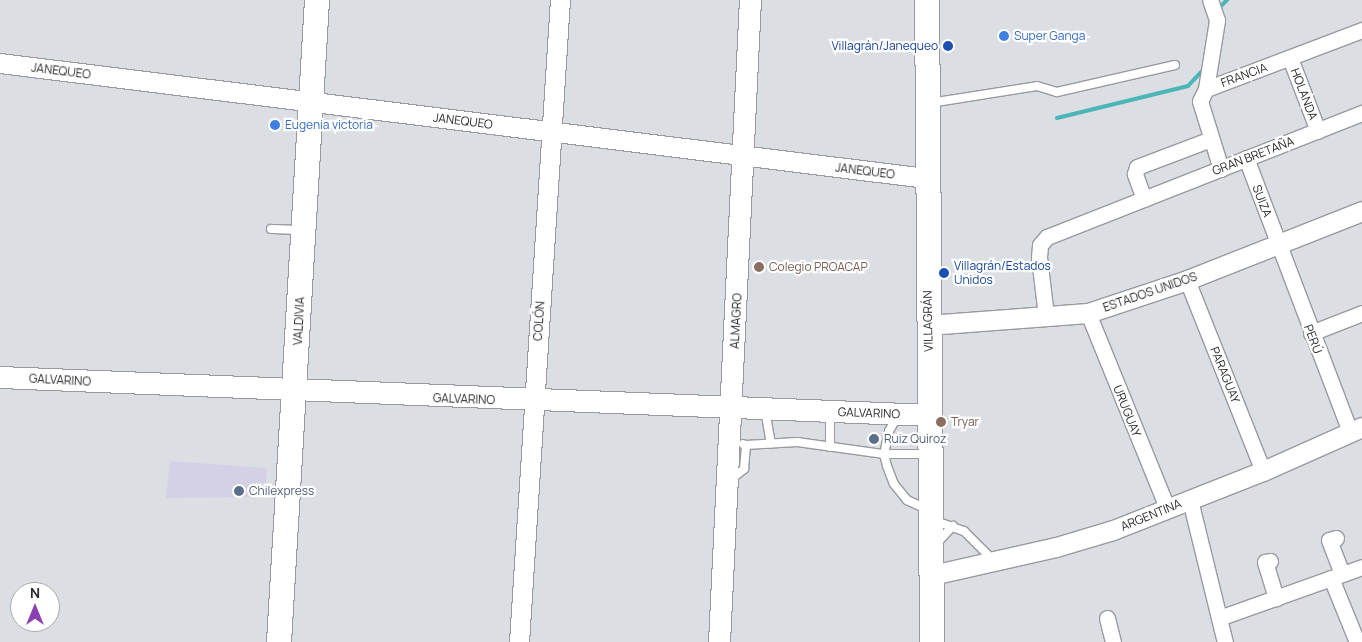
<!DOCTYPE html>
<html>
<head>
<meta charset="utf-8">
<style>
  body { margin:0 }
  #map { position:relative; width:1362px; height:642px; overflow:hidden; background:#dbdee3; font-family:Manrope,sans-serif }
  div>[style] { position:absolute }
  .commercial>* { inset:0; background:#d4d1e7 }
  .stream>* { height:4px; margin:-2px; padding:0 2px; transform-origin:2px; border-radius:2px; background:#4bb5b8 }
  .roads { filter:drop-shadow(1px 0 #989a9f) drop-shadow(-1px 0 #989a9f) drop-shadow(0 1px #989a9f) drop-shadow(0 -1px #989a9f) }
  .service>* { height:8px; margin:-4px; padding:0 4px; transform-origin:4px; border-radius:4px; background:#fff }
  .minor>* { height:15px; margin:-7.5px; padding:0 7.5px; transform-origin:7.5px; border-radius:7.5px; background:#fff }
  .tertiary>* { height:19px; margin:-9.5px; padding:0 9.5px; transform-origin:9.5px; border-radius:9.5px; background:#fff }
  .secondary>* { height:21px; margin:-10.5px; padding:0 10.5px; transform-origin:10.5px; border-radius:10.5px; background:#fff }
  .primary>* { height:24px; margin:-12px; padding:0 12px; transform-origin:12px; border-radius:12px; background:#fff }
  .dots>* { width:14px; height:14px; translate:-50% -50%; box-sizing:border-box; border:2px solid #fff; border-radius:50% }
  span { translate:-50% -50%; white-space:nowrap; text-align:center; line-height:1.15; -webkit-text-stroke:4.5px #fff; paint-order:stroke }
  .shop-label { font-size:12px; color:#366cbe }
  .left { translate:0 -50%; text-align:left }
  .transit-label { font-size:12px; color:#164399 }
  .right { translate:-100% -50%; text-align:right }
  .street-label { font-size:12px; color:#292a2c }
  .education-label { font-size:12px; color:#785e54 }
  .service-label { font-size:12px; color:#4e5e75 }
  .north { position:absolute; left:10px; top:582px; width:50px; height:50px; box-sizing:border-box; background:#fff; border:1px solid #a9aaab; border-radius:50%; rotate:0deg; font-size:14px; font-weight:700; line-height:20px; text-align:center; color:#292a2c }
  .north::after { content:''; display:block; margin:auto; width:18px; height:22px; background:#8b41b3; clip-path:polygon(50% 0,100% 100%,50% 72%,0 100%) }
</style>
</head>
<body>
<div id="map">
  <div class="commercial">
    <div style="clip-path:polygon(170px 461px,267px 468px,265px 497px,166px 498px)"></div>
  </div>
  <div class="stream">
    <div style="left:1218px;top:9px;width:13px;rotate:-45deg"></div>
    <div style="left:1057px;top:118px;width:135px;rotate:-13.7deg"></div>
    <div style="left:1188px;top:86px;width:22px;rotate:-47deg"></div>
  </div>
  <div class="roads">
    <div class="service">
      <div style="left:930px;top:103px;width:108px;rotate:-9deg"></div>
      <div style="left:1037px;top:86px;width:21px;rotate:17deg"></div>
      <div style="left:1057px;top:92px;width:121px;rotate:-12.9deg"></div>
      <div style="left:271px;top:229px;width:29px;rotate:2deg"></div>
      <div style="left:765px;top:410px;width:34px;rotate:80deg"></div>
      <div style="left:898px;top:415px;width:18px;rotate:119deg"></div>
      <div style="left:889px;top:431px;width:24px;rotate:102deg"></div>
      <div style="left:884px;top:454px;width:12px;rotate:76deg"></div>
      <div style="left:887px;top:466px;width:19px;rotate:69deg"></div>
      <div style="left:894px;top:484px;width:21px;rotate:51deg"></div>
      <div style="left:907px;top:500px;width:21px;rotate:25deg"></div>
      <div style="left:746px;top:445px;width:51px;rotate:-3.4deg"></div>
      <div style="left:797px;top:442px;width:88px;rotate:7.9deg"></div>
      <div style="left:884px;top:454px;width:44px"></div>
      <div style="left:830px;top:447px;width:35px;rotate:-90deg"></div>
      <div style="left:730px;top:480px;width:18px;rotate:-38deg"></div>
      <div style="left:744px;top:469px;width:24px;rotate:-85deg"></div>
      <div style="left:746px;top:445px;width:3px;rotate:-162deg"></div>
      <div style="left:933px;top:520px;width:33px;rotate:20deg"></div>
      <div style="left:964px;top:531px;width:40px;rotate:45deg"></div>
      <div style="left:936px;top:544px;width:25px;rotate:-47deg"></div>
    </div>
    <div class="minor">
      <div style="left:1290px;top:58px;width:78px;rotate:69deg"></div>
      <div style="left:1206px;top:89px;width:70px;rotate:-80.9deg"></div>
      <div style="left:1217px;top:20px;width:21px;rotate:-109deg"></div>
      <div style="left:1246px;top:158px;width:293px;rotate:69.2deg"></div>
      <div style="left:1221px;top:169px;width:71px;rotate:-107.2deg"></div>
      <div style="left:1200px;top:101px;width:13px;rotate:-63deg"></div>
      <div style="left:1206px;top:89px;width:167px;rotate:-20.7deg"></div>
      <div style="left:1144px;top:199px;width:27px;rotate:-110deg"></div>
      <div style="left:1135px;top:174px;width:7px;rotate:-74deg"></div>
      <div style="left:1137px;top:167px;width:79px;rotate:-20.7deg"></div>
      <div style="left:1187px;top:280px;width:206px;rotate:68.3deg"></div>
      <div style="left:1088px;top:313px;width:210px;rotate:67.9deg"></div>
      <div style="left:1046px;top:316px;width:59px;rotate:-96.8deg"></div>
      <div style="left:1039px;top:257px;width:12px;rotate:-85deg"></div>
      <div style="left:1040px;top:245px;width:11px;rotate:-49deg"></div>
      <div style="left:1047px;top:237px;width:339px;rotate:-21.5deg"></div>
      <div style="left:1311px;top:333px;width:55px;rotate:-21.4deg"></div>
      <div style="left:1190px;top:500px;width:146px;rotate:76.2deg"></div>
      <div style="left:1336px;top:538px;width:7px;rotate:164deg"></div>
      <div style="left:1329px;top:540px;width:36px;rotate:69deg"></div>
      <div style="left:1270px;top:561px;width:5px;rotate:169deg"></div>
      <div style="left:1265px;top:562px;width:38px;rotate:73deg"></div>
      <div style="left:1331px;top:578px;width:69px;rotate:67.9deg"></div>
      <div style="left:1107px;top:618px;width:25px;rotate:76deg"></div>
      <div style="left:1219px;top:618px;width:152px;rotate:-19.6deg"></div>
    </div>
    <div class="tertiary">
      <div style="left:0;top:63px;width:933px;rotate:7.08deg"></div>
      <div style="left:928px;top:325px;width:160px;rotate:-4.3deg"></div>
      <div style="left:1088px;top:313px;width:104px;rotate:-18.4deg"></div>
      <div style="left:1187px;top:280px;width:188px;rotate:-21.5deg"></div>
      <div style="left:932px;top:575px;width:127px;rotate:-12.7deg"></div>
      <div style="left:1056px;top:547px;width:59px;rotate:-16.6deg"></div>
      <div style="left:1113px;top:530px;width:161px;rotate:-21.5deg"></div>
      <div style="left:1263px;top:471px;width:108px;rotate:-24deg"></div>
      <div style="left:519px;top:642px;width:643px;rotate:-86.35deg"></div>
    </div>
    <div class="secondary">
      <div style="left:0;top:377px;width:930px;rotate:2.34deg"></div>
      <div style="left:719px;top:642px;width:643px;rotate:-87.24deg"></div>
    </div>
    <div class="primary">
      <div style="left:927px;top:0;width:642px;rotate:89.55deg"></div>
      <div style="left:279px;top:642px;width:643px;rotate:-86.61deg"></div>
    </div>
  </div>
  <div class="dots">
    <div style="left:1004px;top:36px;background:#3f7fe0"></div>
    <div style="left:948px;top:46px;background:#1a4fb4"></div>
    <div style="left:275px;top:125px;background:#3f7fe0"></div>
    <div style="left:759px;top:267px;background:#8d6e63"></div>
    <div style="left:944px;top:273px;background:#1a4fb4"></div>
    <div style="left:941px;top:422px;background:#8d6e63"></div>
    <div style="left:874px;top:439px;background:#5c6f8a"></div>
    <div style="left:239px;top:491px;background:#5c6f8a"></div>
  </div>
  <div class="shop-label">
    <span class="left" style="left:1014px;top:36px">Super Ganga</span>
    <span class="left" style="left:285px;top:125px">Eugenia victoria</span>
  </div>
  <div class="transit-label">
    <span class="right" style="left:938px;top:46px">Villagrán/Janequeo</span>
    <span class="left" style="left:954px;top:273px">Villagrán/Estados<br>Unidos</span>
  </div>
  <div class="street-label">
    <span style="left:61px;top:71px;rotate:7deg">JANEQUEO</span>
    <span style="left:1244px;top:75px;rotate:-20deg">FRANCIA</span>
    <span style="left:1304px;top:94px;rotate:69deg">HOLANDA</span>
    <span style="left:463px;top:121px;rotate:7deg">JANEQUEO</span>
    <span style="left:1253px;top:156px;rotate:-21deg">GRAN BRETAÑA</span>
    <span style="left:865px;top:171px;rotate:7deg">JANEQUEO</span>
    <span style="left:1262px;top:201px;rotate:69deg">SUIZA</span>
    <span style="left:1150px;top:292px;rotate:-19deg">ESTADOS UNIDOS</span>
    <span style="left:299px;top:321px;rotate:-87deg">VALDIVIA</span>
    <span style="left:539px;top:321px;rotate:-86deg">COLÓN</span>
    <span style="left:736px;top:321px;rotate:-87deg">ALMAGRO</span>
    <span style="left:928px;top:321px;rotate:-91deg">VILLAGRÁN</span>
    <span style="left:1313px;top:339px;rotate:69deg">PERÚ</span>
    <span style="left:1225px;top:375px;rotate:68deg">PARAGUAY</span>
    <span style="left:60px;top:380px;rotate:3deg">GALVARINO</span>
    <span style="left:464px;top:399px;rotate:2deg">GALVARINO</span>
    <span style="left:1127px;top:411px;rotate:68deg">URUGUAY</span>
    <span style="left:869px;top:413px;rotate:2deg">GALVARINO</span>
    <span style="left:1151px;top:515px;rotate:-22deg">ARGENTINA</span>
  </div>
  <div class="education-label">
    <span class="left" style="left:769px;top:267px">Colegio PROACAP</span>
    <span class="left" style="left:951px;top:422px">Tryar</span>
  </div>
  <div class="service-label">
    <span class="left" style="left:884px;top:439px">Ruiz Quiroz</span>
    <span class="left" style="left:249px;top:491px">Chilexpress</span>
  </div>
  <div class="north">N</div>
</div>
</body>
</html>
